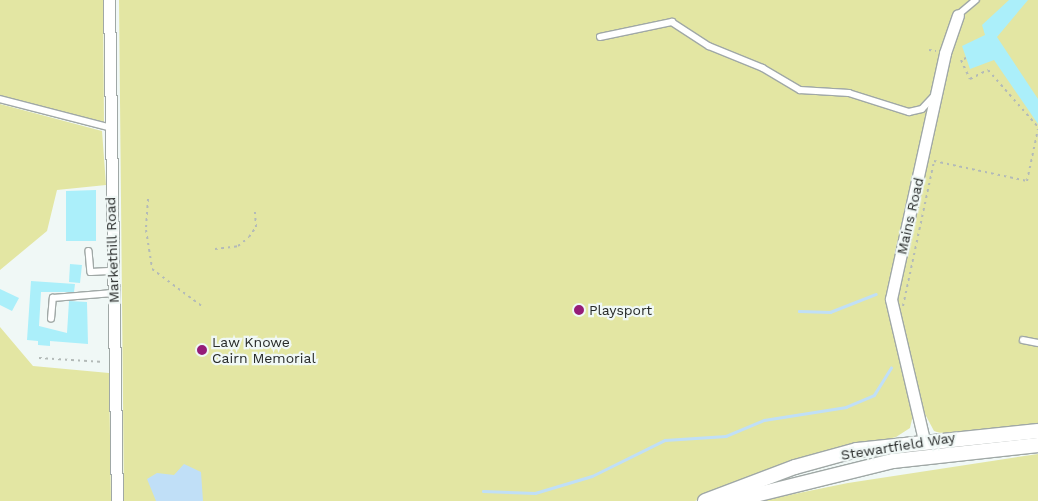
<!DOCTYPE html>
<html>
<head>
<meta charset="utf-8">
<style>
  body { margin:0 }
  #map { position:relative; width:1038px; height:501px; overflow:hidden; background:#f0f8f6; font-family:"Work Sans",sans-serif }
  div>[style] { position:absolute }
  .green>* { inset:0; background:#e3e6a3 }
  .water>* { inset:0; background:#c0dff7 }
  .stream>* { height:2.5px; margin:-1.25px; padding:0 1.25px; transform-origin:1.25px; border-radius:1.25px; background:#c0dff7 }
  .building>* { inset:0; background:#abeffa }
  .path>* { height:2px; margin-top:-1px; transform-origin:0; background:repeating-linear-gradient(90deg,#b3bab8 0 2.5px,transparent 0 6.5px) }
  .roads { filter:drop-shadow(1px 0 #a0a8a6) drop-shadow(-1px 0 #a0a8a6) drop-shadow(0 1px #a0a8a6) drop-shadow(0 -1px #a0a8a6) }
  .service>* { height:5.5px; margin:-2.75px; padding:0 2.75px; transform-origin:2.75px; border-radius:2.75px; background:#fff }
  .minor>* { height:11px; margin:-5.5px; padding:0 5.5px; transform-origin:5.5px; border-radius:5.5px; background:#fff }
  .tertiary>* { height:14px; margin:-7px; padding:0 7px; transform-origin:7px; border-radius:7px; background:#fff }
  .dots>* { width:14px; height:14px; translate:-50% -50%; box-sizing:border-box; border:2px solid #f0f8f6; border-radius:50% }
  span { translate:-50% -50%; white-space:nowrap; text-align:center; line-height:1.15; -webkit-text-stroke:4.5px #f0f8f6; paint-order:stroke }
  .street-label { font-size:14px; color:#272a29 }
  .poi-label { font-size:14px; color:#272a29 }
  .left { translate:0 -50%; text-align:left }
</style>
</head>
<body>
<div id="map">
  <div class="green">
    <div style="clip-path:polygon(0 0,103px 0,104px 123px,0 95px)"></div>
    <div style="clip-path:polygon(119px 0,1038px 0,1038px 427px,943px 434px,934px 431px,925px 414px,913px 415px,910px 428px,896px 437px,780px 468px,695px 501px,124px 501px)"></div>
    <div style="clip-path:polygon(0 104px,102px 131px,106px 185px,57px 190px,47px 231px,0 270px)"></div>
    <div style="clip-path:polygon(0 327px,33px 366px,109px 373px,111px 501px,0 501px)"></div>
    <div style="clip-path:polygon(1038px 454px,1038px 501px,760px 501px,848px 483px)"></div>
  </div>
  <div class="water">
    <div style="clip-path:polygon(184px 464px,201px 472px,203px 501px,156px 501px,147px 479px,157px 473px,174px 475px)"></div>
  </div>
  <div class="stream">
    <div style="left:799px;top:311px;width:31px;rotate:2deg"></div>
    <div style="left:830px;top:312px;width:49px;rotate:-21.4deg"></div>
    <div style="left:483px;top:491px;width:52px;rotate:2.2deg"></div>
    <div style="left:535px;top:493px;width:59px;rotate:-16.6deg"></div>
    <div style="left:592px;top:476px;width:81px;rotate:-26.3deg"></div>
    <div style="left:665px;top:440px;width:61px;rotate:-3.8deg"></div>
    <div style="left:726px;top:436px;width:41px;rotate:-22.8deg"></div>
    <div style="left:764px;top:420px;width:83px;rotate:-9deg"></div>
    <div style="left:846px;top:407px;width:30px;rotate:-23deg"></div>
    <div style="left:874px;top:395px;width:32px;rotate:-58deg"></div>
  </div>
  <div class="building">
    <div style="clip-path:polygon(1009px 0,1028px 0,997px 37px,1038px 99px,1038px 124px,994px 60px,970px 69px,962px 46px,985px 35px,982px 25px)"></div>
    <div style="clip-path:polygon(96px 190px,96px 241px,66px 241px,66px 191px)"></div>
    <div style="clip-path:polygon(70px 264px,82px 265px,80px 283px,69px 282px)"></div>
    <div style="clip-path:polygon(31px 281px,75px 284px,74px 292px,41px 292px,39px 326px,67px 333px,69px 301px,87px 302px,88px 344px,50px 341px,50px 346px,38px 345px,38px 341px,27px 340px)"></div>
    <div style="clip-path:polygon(0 289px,19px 298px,12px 311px,0 305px)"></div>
  </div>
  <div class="path">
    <div style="left:929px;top:50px;width:7px;rotate:8deg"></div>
    <div style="left:966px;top:58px;width:5px;rotate:158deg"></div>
    <div style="left:961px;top:60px;width:21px;rotate:65deg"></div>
    <div style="left:970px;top:79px;width:20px;rotate:-27deg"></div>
    <div style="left:988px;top:70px;width:76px;rotate:48.7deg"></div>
    <div style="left:148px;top:199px;width:31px;rotate:94deg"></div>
    <div style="left:146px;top:230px;width:39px;rotate:81deg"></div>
    <div style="left:152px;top:269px;width:64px;rotate:36.7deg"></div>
    <div style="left:215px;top:249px;width:23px;rotate:-7deg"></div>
    <div style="left:238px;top:246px;width:14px;rotate:-39deg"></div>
    <div style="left:249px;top:237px;width:12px;rotate:-55deg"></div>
    <div style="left:256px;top:227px;width:15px;rotate:-94deg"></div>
    <div style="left:903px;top:306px;width:148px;rotate:-77.9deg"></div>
    <div style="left:934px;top:161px;width:95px;rotate:12.1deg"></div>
    <div style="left:1027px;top:181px;width:53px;rotate:-78.1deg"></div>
    <div style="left:39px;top:358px;width:65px;rotate:3.5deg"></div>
  </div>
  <div class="roads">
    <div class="service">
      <div style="left:958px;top:15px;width:23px;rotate:-40deg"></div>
      <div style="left:600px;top:37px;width:74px;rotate:-11.8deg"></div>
      <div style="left:672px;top:22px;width:44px;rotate:33deg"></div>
      <div style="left:709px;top:46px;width:58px;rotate:22.2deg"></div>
      <div style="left:763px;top:68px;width:43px;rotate:30.7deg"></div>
      <div style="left:800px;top:90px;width:49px;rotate:3.5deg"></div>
      <div style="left:849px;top:93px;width:63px;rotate:17.6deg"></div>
      <div style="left:909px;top:112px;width:13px;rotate:-13deg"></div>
      <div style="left:922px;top:109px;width:16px;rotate:-47deg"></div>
      <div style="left:0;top:99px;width:112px;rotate:14.5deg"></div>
      <div style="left:89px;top:251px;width:21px;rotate:85deg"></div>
      <div style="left:91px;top:272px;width:22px;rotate:-3deg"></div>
      <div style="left:51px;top:319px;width:21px;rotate:-85deg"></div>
      <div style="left:53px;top:298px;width:60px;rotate:-4.8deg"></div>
      <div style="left:1023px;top:340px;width:15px;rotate:11deg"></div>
    </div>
    <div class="minor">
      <div style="left:109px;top:0;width:501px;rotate:89.09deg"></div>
      <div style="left:924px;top:440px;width:145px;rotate:-103.2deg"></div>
      <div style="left:891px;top:299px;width:252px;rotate:-77.6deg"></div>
      <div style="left:945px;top:53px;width:40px;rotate:-71.1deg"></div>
    </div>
    <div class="tertiary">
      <div style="left:705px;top:501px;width:96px;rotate:-20.7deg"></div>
      <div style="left:795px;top:467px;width:64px;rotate:-15.3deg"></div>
      <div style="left:857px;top:450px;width:182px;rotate:-6deg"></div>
      <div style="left:731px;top:501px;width:167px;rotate:-13.9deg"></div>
      <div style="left:893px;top:461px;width:146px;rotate:-6.3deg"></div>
    </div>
  </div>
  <div class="dots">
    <div style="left:579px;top:310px;background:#951c78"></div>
    <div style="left:202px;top:350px;background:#951c78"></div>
  </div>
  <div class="street-label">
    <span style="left:910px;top:216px;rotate:-77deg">Mains Road</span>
    <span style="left:112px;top:250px;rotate:-92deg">Markethill Road</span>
    <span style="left:898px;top:446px;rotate:-9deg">Stewartfield Way</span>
  </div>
  <div class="poi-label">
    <span class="left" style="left:589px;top:310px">Playsport</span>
    <span class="left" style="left:212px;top:350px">Law Knowe<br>Cairn Memorial</span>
  </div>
</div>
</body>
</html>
